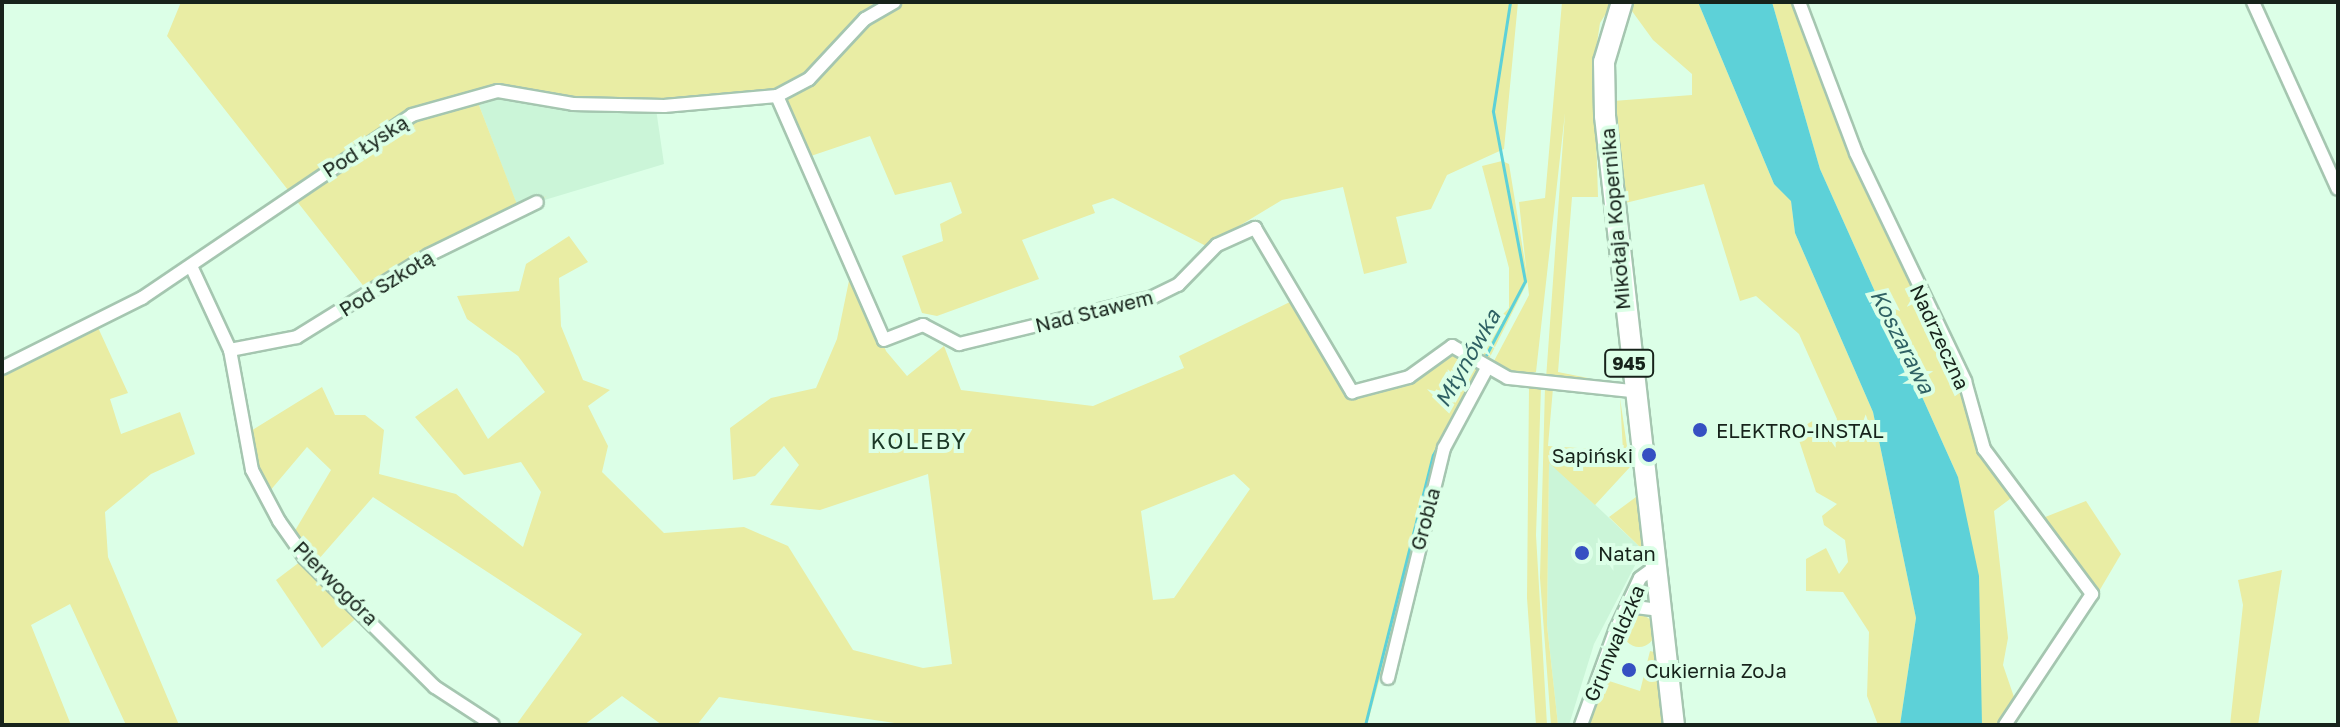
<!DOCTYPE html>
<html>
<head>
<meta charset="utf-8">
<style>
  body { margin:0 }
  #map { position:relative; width:2340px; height:727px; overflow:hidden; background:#dcffe7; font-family:"Golos Text",sans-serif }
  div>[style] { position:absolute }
  .built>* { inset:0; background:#cbf5d8 }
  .green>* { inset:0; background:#e9eda4 }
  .round { border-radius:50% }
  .water>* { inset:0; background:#5dd1d8 }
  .stream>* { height:3px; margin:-1.5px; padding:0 1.5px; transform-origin:1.5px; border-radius:1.5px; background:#5dd1d8 }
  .roads { filter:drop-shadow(2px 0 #a5c6b0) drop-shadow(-2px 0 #a5c6b0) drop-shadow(0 2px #a5c6b0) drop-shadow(0 -2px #a5c6b0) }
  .street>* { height:12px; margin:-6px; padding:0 6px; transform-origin:6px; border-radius:6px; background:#fff }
  .primary>* { height:20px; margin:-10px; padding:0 10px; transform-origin:10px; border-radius:10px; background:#fff }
  .dots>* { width:22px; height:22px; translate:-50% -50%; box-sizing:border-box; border:4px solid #dcffe7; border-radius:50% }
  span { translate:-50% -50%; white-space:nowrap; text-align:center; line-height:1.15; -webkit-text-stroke:8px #dcffe7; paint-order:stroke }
  .shield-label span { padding:2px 6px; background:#dcffe7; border:2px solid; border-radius:6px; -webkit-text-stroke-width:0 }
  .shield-label { font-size:18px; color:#17231b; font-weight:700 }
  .street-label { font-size:20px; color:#17231b }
  .poi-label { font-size:20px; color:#17231b }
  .left { translate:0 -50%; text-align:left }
  .right { translate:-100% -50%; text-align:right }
  .water-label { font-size:22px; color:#2f6164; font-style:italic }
  .neighbourhood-label { font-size:22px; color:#1b3826; letter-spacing:2px }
  .frame { position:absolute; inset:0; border:4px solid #17231b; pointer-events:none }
</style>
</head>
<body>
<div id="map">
  <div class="built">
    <div style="clip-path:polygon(502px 96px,656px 109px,664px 164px,518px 208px,477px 100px)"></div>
    <div style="clip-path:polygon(1549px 461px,1643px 550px,1594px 644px,1569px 725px,1558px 725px,1547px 625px)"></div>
  </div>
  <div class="green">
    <div style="clip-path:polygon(181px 2px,1518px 2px,1504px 149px,1447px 175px,1431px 209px,1396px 217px,1407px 263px,1364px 274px,1343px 187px,1282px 200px,1206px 246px,1113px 198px,1092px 205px,1095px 213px,1022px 240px,1039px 279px,937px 316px,922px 313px,902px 256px,943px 241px,940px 224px,962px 213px,951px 182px,895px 195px,870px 136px,808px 157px,777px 96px,573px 104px,498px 91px,477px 100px,518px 207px,547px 196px,369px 293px,167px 36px)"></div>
    <div style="clip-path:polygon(1562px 2px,1613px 2px,1600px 23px,1594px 63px,1598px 197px,1572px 197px,1558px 372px,1588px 378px,1586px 384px,1546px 379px,1565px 113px,1536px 372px,1507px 374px,1494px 361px,1529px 295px,1519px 202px,1545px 198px)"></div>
    <div style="clip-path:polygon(1633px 2px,1698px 2px,1774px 184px,1791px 200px,1795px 233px,1873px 412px,1916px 618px,1900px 725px,1878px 725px,1867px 696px,1869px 632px,1843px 592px,1806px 591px,1806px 559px,1826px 548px,1839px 574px,1848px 562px,1845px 540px,1824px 525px,1822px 516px,1837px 504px,1816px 492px,1796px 431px,1814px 420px,1829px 440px,1837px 419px,1799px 334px,1756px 296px,1740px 301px,1704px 184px,1621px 204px,1613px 101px,1692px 95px,1692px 74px,1653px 40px,1629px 7px)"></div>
    <div style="clip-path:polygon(1772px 2px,1796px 2px,1893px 246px,2014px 496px,1994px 511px,2008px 638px,2003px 665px,2014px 697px,2005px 725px,1982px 725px,1958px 477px,1820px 169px)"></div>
    <div style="clip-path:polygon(1502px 161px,1509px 164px,1528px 281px,1490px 357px,1482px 361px,1467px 351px,1509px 308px,1509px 268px,1482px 166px)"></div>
    <div style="clip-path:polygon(evenodd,569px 236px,588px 262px,559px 278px,561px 326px,583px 380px,610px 390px,588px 406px,608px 446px,602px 472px,664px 533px,744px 527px,788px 546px,853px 650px,923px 668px,952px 664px,928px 474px,820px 510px,770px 505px,799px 465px,784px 446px,755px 476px,733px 480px,730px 428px,771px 398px,816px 388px,837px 339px,852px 266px,886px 351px,907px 376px,944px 346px,961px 390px,1093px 406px,1184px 368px,1179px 356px,1298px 298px,1352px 392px,1368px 393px,1454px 352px,1482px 369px,1444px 445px,1367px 725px,908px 725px,719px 697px,697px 725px,662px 725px,622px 696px,584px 725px,516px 725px,582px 634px,373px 497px,318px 560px,293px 534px,331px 470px,307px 447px,269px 492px,246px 434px,322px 387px,335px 415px,365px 415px,384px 430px,379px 474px,456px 494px,523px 547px,541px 492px,521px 462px,464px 475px,415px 417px,457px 388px,488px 439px,545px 392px,518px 356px,467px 319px,457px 296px,519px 291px,526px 264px,569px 236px,1234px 474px,1250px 489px,1174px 598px,1153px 600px,1141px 511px,1234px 474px)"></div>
    <div style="clip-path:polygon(95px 321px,128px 393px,110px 399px,121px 434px,180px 412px,195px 454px,151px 474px,105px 512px,108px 557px,179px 725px,126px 725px,70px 604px,31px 625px,71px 725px,2px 725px,2px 368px)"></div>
    <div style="clip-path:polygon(1529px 387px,1541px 388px,1536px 535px,1547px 725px,1536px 725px,1527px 598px)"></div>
    <div style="clip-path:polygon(1545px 387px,1553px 388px,1548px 446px,1623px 451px,1620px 398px,1630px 467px,1595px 505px,1549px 463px,1547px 625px,1558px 725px,1551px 725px,1540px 578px)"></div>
    <div style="clip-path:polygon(1636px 497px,1638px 503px,1643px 550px,1609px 517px)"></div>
    <div style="clip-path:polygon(2086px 501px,2121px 554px,2098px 593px,2035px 521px)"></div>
    <div style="clip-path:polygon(301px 561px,361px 614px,322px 648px,276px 580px)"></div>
    <div style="clip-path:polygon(2282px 570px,2258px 725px,2230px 725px,2243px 605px,2238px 580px)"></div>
    <div class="round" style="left:1623px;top:615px;width:32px;height:32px"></div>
    <div style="clip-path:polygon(1650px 651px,1658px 653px,1663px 725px,1589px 725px,1603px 679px,1640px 691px)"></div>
  </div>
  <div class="water">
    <div style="clip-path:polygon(1698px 2px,1772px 2px,1820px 169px,1958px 477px,1979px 576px,1982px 725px,1900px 725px,1916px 618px,1873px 412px,1795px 233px,1791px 201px,1774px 184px)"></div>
  </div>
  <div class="stream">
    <div style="left:1484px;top:359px;width:88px;rotate:-62.3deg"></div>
    <div style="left:1525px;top:281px;width:173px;rotate:-100.7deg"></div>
    <div style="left:1493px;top:111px;width:110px;rotate:-81.1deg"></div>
    <div style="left:1365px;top:725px;width:278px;rotate:-75.9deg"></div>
    <div style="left:1433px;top:455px;width:102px;rotate:-62.4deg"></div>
  </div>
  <div class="roads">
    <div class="street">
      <div style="left:1799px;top:2px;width:161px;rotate:69.3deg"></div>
      <div style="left:1856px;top:153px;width:253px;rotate:64.4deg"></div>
      <div style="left:1965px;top:381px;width:71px;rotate:74.4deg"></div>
      <div style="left:1984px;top:449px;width:181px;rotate:53.3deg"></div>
      <div style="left:2092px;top:594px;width:157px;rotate:123.6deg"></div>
      <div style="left:2253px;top:2px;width:205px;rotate:65.6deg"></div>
      <div style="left:777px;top:96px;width:266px;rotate:66.3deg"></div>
      <div style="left:884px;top:340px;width:42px;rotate:-21deg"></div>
      <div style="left:923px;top:325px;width:41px;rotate:27.8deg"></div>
      <div style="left:959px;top:344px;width:200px;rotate:-13.6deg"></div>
      <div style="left:1153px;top:297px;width:28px;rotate:-26deg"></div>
      <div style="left:1178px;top:285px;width:56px;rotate:-45.7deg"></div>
      <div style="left:1217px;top:245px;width:42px;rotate:-24.1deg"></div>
      <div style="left:1255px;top:228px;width:191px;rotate:59.4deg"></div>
      <div style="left:1352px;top:392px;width:59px;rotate:-14.7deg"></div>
      <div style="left:1409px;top:377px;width:53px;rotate:-35.8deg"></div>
      <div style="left:1452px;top:346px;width:64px;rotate:29.7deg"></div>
      <div style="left:1508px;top:378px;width:125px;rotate:6deg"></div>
      <div style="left:191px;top:266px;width:93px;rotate:65.1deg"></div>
      <div style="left:230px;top:350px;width:122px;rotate:79.6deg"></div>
      <div style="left:252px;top:470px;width:58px;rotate:62.1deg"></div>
      <div style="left:279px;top:521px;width:45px;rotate:54.9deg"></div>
      <div style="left:305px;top:558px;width:183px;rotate:44.8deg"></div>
      <div style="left:435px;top:687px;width:69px;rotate:33.2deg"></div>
      <div style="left:230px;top:350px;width:68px;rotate:-11deg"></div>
      <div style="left:297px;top:337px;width:155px;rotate:-31.8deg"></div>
      <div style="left:429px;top:255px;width:120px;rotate:-26.1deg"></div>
      <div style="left:2px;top:368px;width:157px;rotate:-26.6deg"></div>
      <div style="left:142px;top:298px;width:326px;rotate:-34.1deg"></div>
      <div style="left:412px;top:115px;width:89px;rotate:-15.6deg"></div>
      <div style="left:498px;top:91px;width:76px;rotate:9.8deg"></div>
      <div style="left:573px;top:104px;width:91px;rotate:1.3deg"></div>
      <div style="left:664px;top:106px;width:113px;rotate:-5.1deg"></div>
      <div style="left:777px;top:96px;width:36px;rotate:-28deg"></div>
      <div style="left:809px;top:79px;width:82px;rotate:-47deg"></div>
      <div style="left:865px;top:19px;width:34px;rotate:-30deg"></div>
      <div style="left:1627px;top:606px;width:34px;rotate:7deg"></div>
      <div style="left:1388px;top:678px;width:237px;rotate:-76.3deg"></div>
      <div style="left:1444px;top:448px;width:89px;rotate:-61.7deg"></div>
      <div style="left:1581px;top:725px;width:102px;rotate:-70deg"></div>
      <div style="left:1616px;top:629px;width:56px;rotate:-64.8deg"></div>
      <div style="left:1640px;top:578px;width:19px;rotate:-36deg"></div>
    </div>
    <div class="primary">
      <div style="left:1622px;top:2px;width:63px;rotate:106.7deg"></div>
      <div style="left:1604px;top:62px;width:54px;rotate:88.9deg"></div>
      <div style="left:1605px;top:116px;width:613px;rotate:83.54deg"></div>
    </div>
  </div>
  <div class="dots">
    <div style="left:1700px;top:430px;background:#3650c2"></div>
    <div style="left:1649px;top:455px;background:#3650c2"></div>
    <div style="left:1582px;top:553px;background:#3650c2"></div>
    <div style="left:1629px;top:670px;background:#3650c2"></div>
  </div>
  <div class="shield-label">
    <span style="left:1629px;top:363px">945</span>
  </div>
  <div class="street-label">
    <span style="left:365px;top:146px;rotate:-33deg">Pod Łyską</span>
    <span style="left:1615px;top:219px;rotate:-95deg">Mikołaja Kopernika</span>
    <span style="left:386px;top:283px;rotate:-32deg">Pod Szkołą</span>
    <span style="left:1094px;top:311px;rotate:-14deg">Nad Stawem</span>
    <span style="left:1940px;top:337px;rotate:65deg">Nadrzeczna</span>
    <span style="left:1425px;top:519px;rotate:-75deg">Grobla</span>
    <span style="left:336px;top:583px;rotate:45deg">Pierwogóra</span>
    <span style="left:1614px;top:643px;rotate:-67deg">Grunwaldzka</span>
  </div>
  <div class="poi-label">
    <span class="left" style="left:1716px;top:430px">ELEKTRO-INSTAL</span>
    <span class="right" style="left:1633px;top:455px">Sapiński</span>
    <span class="left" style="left:1598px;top:553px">Natan</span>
    <span class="left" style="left:1645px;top:670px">Cukiernia ZoJa</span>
  </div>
  <div class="water-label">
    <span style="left:1903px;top:341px;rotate:63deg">Koszarawa</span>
    <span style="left:1467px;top:358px;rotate:-60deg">Młynówka</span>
  </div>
  <div class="neighbourhood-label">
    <span style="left:919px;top:441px">KOLEBY</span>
  </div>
  <div class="frame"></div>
</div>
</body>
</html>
